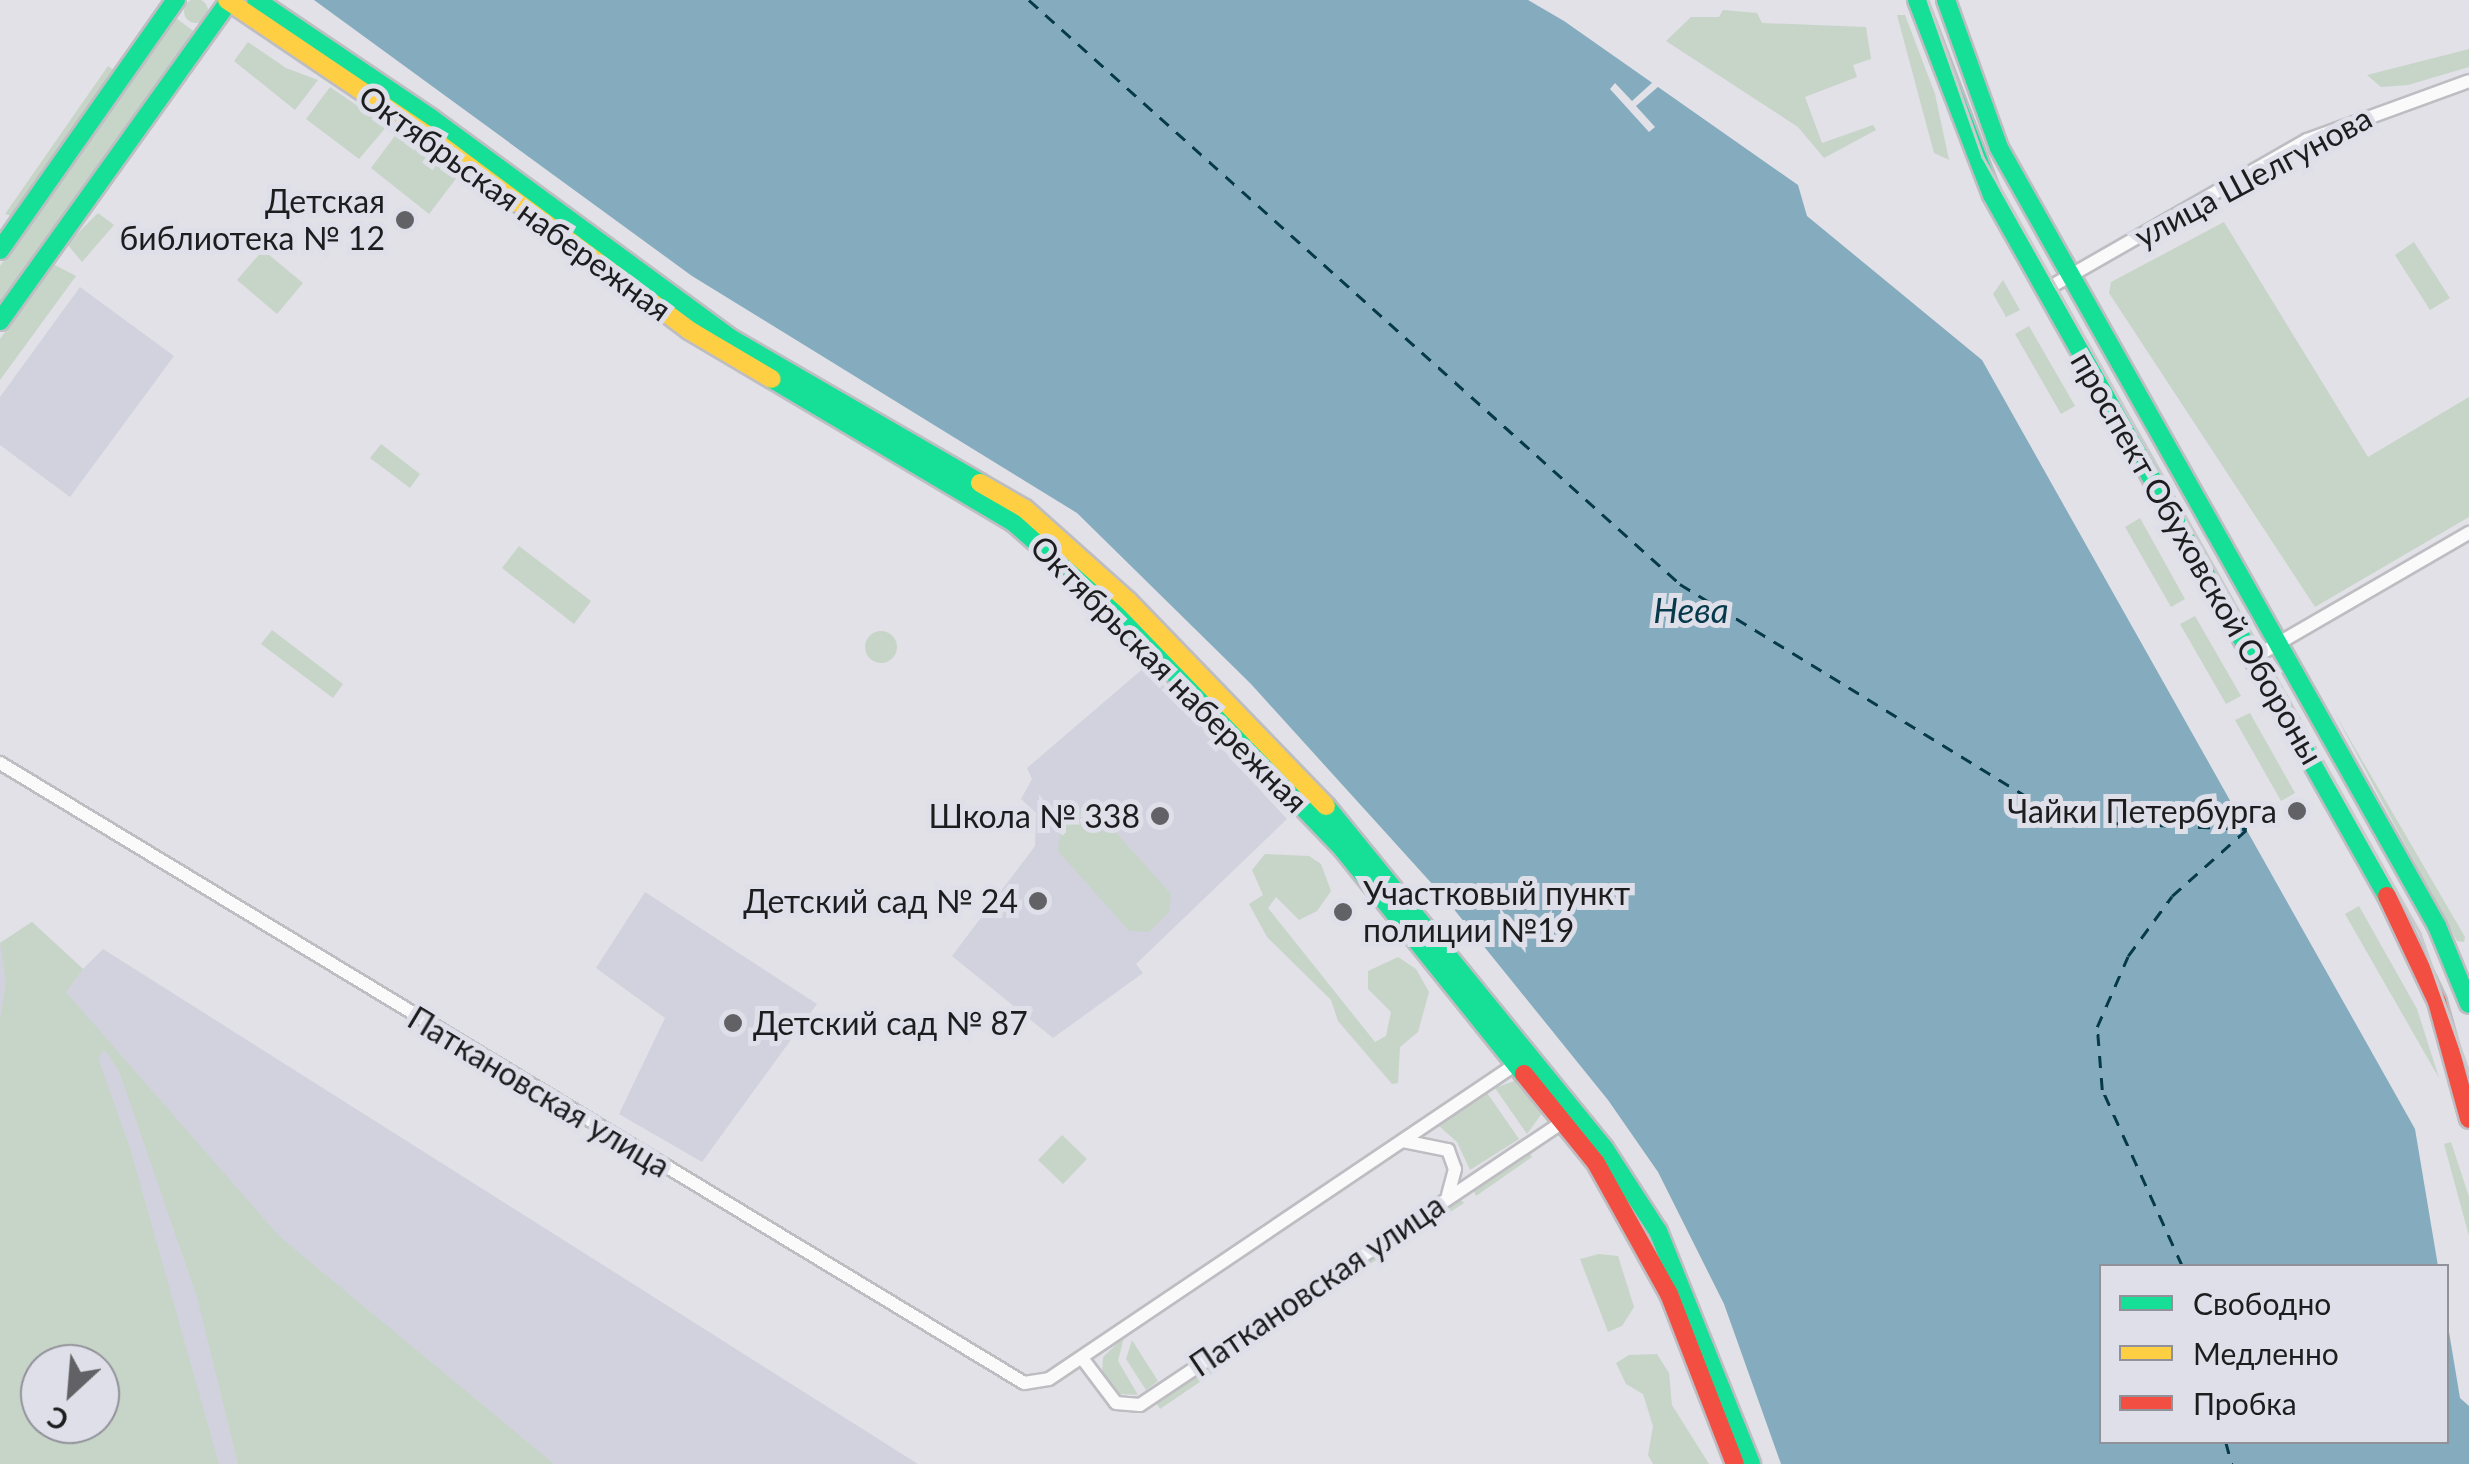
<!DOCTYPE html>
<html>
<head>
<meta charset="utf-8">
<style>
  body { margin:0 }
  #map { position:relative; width:2469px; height:1464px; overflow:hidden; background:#e1e1e7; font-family:Lato,sans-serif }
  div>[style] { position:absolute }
  .built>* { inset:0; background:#d2d2de }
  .green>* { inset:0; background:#c7d5c8 }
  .round { border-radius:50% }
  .water>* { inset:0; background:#85acbe }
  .pier>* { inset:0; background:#e1e1e7 }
  .ferry>* { height:2.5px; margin-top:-1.25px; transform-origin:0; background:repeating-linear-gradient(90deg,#063a4b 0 12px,transparent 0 22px) }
  .roads { filter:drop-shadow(2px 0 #bdbdc2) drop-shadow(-2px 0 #bdbdc2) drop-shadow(0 2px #bdbdc2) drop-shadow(0 -2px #bdbdc2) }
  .street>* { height:12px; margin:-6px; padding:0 6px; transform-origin:6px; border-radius:6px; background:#fafafb }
  .fast>* { height:18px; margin:-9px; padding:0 9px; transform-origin:9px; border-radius:9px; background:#16e098 }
  .slow>* { height:18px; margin:-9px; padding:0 9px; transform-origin:9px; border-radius:9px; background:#ffcf43 }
  .jam>* { height:18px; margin:-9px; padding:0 9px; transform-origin:9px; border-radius:9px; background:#f24e42 }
  .tram>* { height:2.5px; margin:-1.25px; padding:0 1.25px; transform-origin:1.25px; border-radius:1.25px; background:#cacacc }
  .dots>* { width:28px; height:28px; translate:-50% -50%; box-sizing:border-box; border:5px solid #dfdfe9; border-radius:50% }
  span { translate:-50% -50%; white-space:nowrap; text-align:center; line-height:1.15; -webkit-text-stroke:10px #dfdfe9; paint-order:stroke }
  .street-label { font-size:32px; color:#1d1d20 }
  .poi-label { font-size:32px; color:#1d1d20 }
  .right { translate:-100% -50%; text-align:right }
  .left { translate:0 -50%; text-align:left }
  .water-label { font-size:35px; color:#063a4b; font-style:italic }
  .legend { position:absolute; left:2099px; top:1264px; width:350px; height:180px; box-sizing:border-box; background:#dfdfe9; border:2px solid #919199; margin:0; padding:12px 18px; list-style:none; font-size:30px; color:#1d1d20 }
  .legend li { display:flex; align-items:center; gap:20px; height:50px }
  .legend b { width:50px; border:2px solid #919199 }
  .north { position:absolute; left:20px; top:1344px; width:100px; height:100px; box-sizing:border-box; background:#dfdfe9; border:2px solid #919199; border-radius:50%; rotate:206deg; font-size:28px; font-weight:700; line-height:40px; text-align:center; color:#1d1d20 }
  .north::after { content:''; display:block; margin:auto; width:35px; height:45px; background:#626266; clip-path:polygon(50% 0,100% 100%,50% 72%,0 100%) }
</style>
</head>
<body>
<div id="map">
  <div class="built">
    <div style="clip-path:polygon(80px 287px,174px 356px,70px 497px,0 445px,0 397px)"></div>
    <div style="clip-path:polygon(1146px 666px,1287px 819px,1136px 964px,1143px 973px,1053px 1038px,952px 956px,1035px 846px,1036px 813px,1021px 799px,1032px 779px,1027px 768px)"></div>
    <div style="clip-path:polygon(645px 892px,817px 1004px,702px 1162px,619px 1114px,665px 1018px,596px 968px)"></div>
    <div style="clip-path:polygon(evenodd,32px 922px,83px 969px,103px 949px,918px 1464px,0 1464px,0 943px,32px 922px,40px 1364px,100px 1364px,100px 1424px,40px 1424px,40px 1364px)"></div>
  </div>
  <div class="green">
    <div class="round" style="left:184px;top:-1px;width:24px;height:24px"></div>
    <div style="clip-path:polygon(1723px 10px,1757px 13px,1762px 23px,1866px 27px,1871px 59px,1853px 65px,1857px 77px,1805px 97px,1822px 143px,1873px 125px,1876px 130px,1824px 158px,1798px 127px,1666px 41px,1691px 17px,1719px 17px)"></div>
    <div style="clip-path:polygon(1897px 15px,1905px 15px,1935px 94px,1949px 160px,1934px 153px)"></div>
    <div style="clip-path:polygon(176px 18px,196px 33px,0 306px,0 266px)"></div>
    <div style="clip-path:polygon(248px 42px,286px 68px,318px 80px,295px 110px,234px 61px)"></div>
    <div style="clip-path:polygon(2469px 49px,2469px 67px,2408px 85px,2381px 87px,2367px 75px)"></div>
    <div style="clip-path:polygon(108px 66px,115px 71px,12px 216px,5px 214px)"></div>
    <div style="clip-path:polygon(330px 87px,387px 126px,359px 159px,306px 119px)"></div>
    <div style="clip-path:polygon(397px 133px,458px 176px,429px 214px,371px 168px)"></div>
    <div style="clip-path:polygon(98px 213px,114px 225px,82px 262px,67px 244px)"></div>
    <div style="clip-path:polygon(2224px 222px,2368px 457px,2469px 397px,2469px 517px,2315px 607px,2109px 293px,2111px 282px)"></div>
    <div style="clip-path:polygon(2414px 242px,2450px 298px,2430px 310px,2395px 255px)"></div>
    <div style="clip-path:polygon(263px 250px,303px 283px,277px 314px,237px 280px)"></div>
    <div style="clip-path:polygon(53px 264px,76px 276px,0 380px,0 339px)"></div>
    <div style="clip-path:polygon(2003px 280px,2020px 310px,2006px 317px,1993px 294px)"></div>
    <div style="clip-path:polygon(2029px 326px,2075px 406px,2061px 414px,2015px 334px)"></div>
    <div style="clip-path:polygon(381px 444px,420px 474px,410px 488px,370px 458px)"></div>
    <div style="clip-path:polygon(2140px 518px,2185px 599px,2171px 607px,2125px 527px)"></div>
    <div style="clip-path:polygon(519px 546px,591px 601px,574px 624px,502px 568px)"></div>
    <div style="clip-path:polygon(2195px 616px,2241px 696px,2226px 704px,2180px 624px)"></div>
    <div style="clip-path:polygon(272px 630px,343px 684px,333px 698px,261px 644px)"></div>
    <div class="round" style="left:865px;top:631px;width:32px;height:32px"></div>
    <div style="clip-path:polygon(2334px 712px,2465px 937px,2464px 942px,2457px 941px)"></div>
    <div style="clip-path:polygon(2250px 713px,2295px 793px,2281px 801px,2235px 720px)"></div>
    <div style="clip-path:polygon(1086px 808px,1095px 809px,1171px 894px,1169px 912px,1149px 932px,1129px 931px,1058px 851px,1061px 823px)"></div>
    <div style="clip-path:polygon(1265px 854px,1309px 856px,1321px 864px,1331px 891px,1317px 911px,1299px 920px,1276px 897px,1268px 908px,1375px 1042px,1386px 1036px,1391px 1012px,1368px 989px,1368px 971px,1398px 957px,1416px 969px,1429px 992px,1418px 1032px,1400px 1047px,1398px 1083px,1392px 1084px,1338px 1021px,1331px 1000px,1267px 937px,1249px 904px,1263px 895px,1252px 870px)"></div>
    <div style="clip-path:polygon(2359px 906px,2417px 1009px,2439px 1078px,2345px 914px)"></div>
    <div style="clip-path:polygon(evenodd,32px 922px,83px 969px,66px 992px,280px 1237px,554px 1464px,238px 1464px,197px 1297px,119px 1071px,105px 1050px,98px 1058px,130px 1148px,219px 1464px,0 1464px,0 1020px,6px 982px,0 943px,32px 922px,40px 1364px,100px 1364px,100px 1424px,40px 1424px,40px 1364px)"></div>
    <div style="clip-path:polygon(1520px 1079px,1545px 1109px,1527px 1134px,1495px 1088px)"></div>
    <div style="clip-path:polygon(1487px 1093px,1519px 1139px,1470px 1170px,1457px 1142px,1439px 1126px)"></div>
    <div style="clip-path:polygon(1062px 1135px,1087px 1159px,1063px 1184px,1038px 1160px)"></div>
    <div style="clip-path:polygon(2451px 1142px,2469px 1197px,2469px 1236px,2444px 1144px)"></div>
    <div style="clip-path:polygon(1529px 1152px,1532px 1157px,1476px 1196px,1473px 1189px)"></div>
    <div style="clip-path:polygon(1459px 1198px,1464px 1203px,1290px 1316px,1290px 1313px)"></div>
    <div style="clip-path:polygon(1599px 1254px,1618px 1256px,1634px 1307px,1622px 1326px,1608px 1332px,1580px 1259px)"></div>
    <div style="clip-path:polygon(1276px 1322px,1281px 1327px,1160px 1409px,1157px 1404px)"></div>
    <div style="clip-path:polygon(1124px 1337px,1118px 1361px,1138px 1395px,1119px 1394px,1102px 1375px,1103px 1357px)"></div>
    <div style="clip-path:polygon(1132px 1340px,1158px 1381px,1146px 1390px,1126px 1359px)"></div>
    <div style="clip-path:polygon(1657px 1354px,1669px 1373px,1672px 1405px,1709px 1464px,1653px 1464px,1648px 1455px,1653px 1426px,1643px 1394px,1626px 1384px,1616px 1363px,1629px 1355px)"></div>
  </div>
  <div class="water">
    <div style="clip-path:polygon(314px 0,1528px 0,1564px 21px,1798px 185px,1807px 216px,1982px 360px,2415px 1129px,2438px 1266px,2102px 1266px,2102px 1442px,2446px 1442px,2447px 1320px,2460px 1398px,2469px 1406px,2469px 1464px,1781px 1464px,1724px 1304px,1658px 1172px,1608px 1100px,1444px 897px,1251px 684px,1077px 513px,692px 276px)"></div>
  </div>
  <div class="pier">
    <div style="clip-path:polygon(1654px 81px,1659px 86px,1636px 106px,1655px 127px,1649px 132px,1610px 89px,1615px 83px,1632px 101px)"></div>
  </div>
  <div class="ferry">
    <div style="left:1029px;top:0;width:875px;rotate:41.89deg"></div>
    <div style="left:1680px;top:584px;width:453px;rotate:31.5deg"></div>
    <div style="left:2066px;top:821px;width:181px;rotate:2.5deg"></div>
    <div style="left:2182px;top:1266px;width:193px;rotate:-114.4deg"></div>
    <div style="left:2102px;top:1090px;width:63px;rotate:-94.5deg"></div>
    <div style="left:2097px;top:1027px;width:77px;rotate:-66.4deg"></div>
    <div style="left:2128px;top:956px;width:74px;rotate:-53.7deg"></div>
    <div style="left:2172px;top:896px;width:99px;rotate:-41.7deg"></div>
    <div style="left:2226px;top:1442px;width:23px;rotate:75deg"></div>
  </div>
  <div class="roads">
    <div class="street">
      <div style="left:2045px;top:290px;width:302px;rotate:-29.8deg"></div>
      <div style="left:2307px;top:140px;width:172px;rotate:-20deg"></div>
      <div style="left:2253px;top:658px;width:250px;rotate:-30.1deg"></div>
      <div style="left:0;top:763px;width:1197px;rotate:31.19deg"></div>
      <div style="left:1024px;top:1383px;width:25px;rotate:-9deg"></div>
      <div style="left:1049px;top:1379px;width:567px;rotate:-34deg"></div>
      <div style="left:1403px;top:1141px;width:46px;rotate:11.3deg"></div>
      <div style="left:1448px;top:1150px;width:20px;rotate:70deg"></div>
      <div style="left:1455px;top:1169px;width:27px;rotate:105deg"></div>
      <div style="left:1082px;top:1358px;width:56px;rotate:52.9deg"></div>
      <div style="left:1116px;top:1403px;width:24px;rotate:5deg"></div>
      <div style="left:1140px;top:1405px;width:510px;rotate:-33.81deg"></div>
    </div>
    <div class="fast">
      <div style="left:256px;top:0;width:211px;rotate:34deg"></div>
      <div style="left:431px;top:118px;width:373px;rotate:36.3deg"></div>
      <div style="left:732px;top:339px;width:287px;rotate:30.1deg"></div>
      <div style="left:1917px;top:0;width:209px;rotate:69deg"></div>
      <div style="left:1992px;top:195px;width:805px;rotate:60.6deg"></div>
      <div style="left:1946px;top:0;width:157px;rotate:70.3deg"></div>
      <div style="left:1999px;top:148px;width:893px;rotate:60.62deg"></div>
      <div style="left:2437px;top:926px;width:84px;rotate:67.7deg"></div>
      <div style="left:0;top:250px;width:306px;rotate:-54.9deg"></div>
      <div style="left:0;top:321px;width:395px;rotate:-54.4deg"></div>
      <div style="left:772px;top:379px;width:280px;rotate:30.7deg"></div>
      <div style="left:1013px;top:522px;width:132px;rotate:41.3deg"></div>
      <div style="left:1112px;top:609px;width:332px;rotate:46.1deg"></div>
      <div style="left:1342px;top:848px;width:290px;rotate:51.2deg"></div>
      <div style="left:1326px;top:806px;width:441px;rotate:50.9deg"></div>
      <div style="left:1604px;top:1148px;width:99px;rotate:57deg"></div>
      <div style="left:1658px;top:1231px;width:251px;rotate:68.2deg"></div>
    </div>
    <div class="slow">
      <div style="left:227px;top:0;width:240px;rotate:34deg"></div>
      <div style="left:426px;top:134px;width:328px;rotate:36.7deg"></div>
      <div style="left:689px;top:330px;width:96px;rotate:30.6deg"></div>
      <div style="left:980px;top:483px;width:52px;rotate:30deg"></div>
      <div style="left:1025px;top:509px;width:138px;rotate:41.8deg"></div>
      <div style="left:1128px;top:601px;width:285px;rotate:46deg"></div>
    </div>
    <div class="jam">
      <div style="left:2387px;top:896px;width:117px;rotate:64.7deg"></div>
      <div style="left:2437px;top:1002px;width:121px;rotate:74.7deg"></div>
      <div style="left:1524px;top:1074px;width:114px;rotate:51deg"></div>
      <div style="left:1596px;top:1163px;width:150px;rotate:60.9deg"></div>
      <div style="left:1669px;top:1294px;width:182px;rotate:68.8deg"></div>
    </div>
  </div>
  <div class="tram">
    <div style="left:1928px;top:0;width:166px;rotate:70.7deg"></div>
    <div style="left:1983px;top:157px;width:891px;rotate:60.61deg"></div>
    <div style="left:2420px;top:933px;width:147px;rotate:70.6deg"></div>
  </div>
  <div class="dots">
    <div style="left:405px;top:220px;background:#626266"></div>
    <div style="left:2297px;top:811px;background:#626266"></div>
    <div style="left:1160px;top:816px;background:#626266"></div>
    <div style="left:1038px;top:901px;background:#626266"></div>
    <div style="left:1343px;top:912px;background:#626266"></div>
    <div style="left:733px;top:1023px;background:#626266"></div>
  </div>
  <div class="street-label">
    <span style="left:2253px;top:177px;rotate:-28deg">улица Шелгунова</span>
    <span style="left:515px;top:203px;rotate:36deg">Октябрьская набережная</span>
    <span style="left:2197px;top:558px;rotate:60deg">проспект Обуховской Обороны</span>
    <span style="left:1169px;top:674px;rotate:45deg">Октябрьская набережная</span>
    <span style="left:539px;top:1092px;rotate:31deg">Паткановская улица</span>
    <span style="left:1317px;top:1285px;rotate:-34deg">Паткановская улица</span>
  </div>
  <div class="poi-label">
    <span class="right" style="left:385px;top:220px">Детская<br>библиотека № 12</span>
    <span class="right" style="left:2277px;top:811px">Чайки Петербурга</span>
    <span class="right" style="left:1140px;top:816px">Школа № 338</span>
    <span class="left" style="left:1363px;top:912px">Участковый пункт<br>полиции №19</span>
    <span class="right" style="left:1018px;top:901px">Детский сад № 24</span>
    <span class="left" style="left:753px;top:1023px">Детский сад № 87</span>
  </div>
  <div class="water-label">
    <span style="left:1691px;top:609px">Нева</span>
  </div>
  <ul class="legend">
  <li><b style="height:12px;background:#16e098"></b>Свободно</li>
  <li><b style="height:12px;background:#ffcf43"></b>Медленно</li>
  <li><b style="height:12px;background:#f24e42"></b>Пробка</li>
  </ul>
  <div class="north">С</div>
</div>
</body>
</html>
